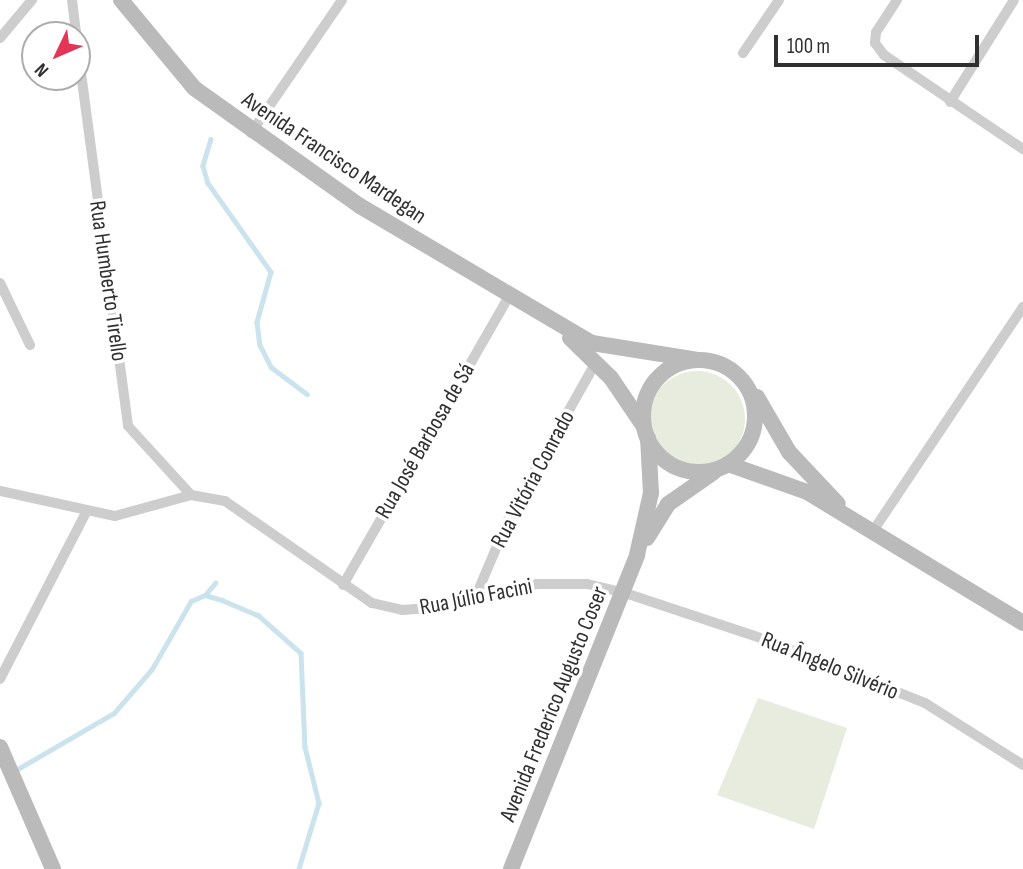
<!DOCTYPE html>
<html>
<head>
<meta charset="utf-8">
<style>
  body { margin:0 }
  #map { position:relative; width:1023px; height:869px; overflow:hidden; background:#fff; font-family:"Sofia Sans Condensed",sans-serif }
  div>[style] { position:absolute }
  .green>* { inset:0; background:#e7ecde }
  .round { border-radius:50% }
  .stream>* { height:4.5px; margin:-2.25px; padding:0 2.25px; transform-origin:2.25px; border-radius:2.25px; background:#cae3ec }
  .street>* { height:10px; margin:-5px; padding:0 5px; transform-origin:5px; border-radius:5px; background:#cdcdcd }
  .secondary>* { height:16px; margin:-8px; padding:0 8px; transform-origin:8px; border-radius:8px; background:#bababa }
  .secondary>.ring { margin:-8px; padding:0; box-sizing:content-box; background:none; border:16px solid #bababa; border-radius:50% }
  span { translate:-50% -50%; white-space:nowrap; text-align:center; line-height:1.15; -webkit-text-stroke:7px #fff; paint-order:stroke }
  .street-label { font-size:23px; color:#303030 }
  .north { position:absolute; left:21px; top:21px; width:70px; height:70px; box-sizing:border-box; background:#fff; border:2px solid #acacac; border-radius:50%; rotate:226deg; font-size:19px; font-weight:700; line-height:28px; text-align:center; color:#303030 }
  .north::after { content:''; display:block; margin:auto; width:24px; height:32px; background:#e33556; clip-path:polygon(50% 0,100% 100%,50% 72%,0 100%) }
  .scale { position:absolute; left:774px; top:35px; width:205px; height:32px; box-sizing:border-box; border:4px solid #303030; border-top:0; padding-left:9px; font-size:21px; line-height:24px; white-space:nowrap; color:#303030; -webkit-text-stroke:5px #fff; paint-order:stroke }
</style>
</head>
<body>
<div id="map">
  <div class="green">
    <div class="round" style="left:649px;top:371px;width:96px;height:96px"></div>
    <div style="clip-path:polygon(758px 698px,847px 728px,814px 829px,717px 795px)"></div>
  </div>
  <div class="stream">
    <div style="left:211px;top:139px;width:28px;rotate:107deg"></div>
    <div style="left:203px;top:166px;width:18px;rotate:74deg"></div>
    <div style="left:208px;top:183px;width:109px;rotate:54.7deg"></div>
    <div style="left:271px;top:272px;width:52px;rotate:105.6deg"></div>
    <div style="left:257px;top:322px;width:23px;rotate:83deg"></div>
    <div style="left:260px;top:345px;width:25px;rotate:63deg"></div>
    <div style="left:271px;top:367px;width:45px;rotate:36.9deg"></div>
    <div style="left:205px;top:595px;width:16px;rotate:-50deg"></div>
    <div style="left:16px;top:770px;width:113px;rotate:-30.2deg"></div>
    <div style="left:114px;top:713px;width:58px;rotate:-49.2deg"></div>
    <div style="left:152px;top:669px;width:78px;rotate:-60.2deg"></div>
    <div style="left:191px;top:601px;width:15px;rotate:-23deg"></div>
    <div style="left:205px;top:595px;width:18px;rotate:16deg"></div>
    <div style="left:222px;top:600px;width:39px;rotate:23deg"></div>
    <div style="left:258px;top:615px;width:57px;rotate:41.5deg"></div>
    <div style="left:301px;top:653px;width:94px;rotate:87.6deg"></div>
    <div style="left:305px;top:747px;width:58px;rotate:76deg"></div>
    <div style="left:319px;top:803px;width:69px;rotate:106.9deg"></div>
  </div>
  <div class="street">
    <div style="left:72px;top:0;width:35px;rotate:83deg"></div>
    <div style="left:897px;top:0;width:38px;rotate:123deg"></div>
    <div style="left:876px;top:32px;width:11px;rotate:95deg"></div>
    <div style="left:875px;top:43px;width:15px;rotate:53deg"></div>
    <div style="left:884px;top:55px;width:168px;rotate:34.1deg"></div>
    <div style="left:0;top:38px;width:50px;rotate:-49.9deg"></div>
    <div style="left:77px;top:43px;width:386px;rotate:82.4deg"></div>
    <div style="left:128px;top:426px;width:93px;rotate:47.6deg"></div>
    <div style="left:743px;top:53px;width:64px;rotate:-55.8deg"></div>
    <div style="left:950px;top:102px;width:120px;rotate:-57.9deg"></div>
    <div style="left:251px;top:133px;width:161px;rotate:-55.6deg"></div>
    <div style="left:0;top:283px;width:69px;rotate:64.2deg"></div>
    <div style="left:0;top:491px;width:118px;rotate:12.3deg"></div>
    <div style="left:115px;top:516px;width:79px;rotate:-15.4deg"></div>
    <div style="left:191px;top:495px;width:35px;rotate:10deg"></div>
    <div style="left:225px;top:501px;width:179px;rotate:34.8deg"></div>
    <div style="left:372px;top:603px;width:31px;rotate:13deg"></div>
    <div style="left:402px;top:610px;width:53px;rotate:-4.3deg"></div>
    <div style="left:455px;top:606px;width:85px;rotate:-15deg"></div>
    <div style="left:537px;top:584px;width:50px"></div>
    <div style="left:587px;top:584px;width:39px;rotate:13deg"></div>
    <div style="left:625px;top:593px;width:143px;rotate:18.3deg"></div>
    <div style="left:761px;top:638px;width:176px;rotate:21.6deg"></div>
    <div style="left:925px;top:703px;width:116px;rotate:32.3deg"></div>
    <div style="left:873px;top:531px;width:270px;rotate:-56.2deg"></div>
    <div style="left:343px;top:585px;width:331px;rotate:-60.1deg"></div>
    <div style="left:475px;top:598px;width:92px;rotate:-67deg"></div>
    <div style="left:511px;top:513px;width:173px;rotate:-60.6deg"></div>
    <div style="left:0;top:679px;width:186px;rotate:-62.7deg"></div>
  </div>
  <div class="secondary">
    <div style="left:121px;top:0;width:114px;rotate:50.3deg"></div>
    <div style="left:194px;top:88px;width:204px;rotate:35.4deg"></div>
    <div style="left:360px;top:206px;width:269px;rotate:30.6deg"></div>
    <div style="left:592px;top:343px;width:107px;rotate:9.1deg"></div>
    <div style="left:570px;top:338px;width:57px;rotate:44.3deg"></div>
    <div style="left:611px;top:378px;width:57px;rotate:55.8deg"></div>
    <div class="ring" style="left:643px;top:360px;width:96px;height:96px"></div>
    <div style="left:757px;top:397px;width:64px;rotate:59.8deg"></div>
    <div style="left:789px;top:452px;width:71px;rotate:46.7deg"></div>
    <div style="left:728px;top:464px;width:84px;rotate:19.5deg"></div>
    <div style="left:807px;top:492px;width:253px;rotate:31.2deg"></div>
    <div style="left:647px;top:538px;width:40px;rotate:-58deg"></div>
    <div style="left:668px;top:504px;width:56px;rotate:-34.8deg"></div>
    <div style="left:0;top:747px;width:133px;rotate:66.5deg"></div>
    <div style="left:511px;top:869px;width:338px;rotate:-68.1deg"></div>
    <div style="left:637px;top:555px;width:64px;rotate:-77.3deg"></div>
    <div style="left:651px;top:493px;width:55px;rotate:-93.1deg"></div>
  </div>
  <div class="street-label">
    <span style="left:334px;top:158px;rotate:34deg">Avenida Francisco Mardegan</span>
    <span style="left:108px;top:281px;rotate:82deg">Rua Humberto Tirello</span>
    <span style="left:425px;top:441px;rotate:-60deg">Rua José Barbosa de Sá</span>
    <span style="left:533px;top:479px;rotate:-62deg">Rua Vitória Conrado</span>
    <span style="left:476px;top:597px;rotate:-11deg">Rua Júlio Facini</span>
    <span style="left:830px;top:666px;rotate:22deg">Rua Ângelo Silvério</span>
    <span style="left:554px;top:704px;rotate:-68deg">Avenida Frederico Augusto Coser</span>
  </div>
  <div class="north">N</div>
  <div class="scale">100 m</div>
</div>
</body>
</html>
